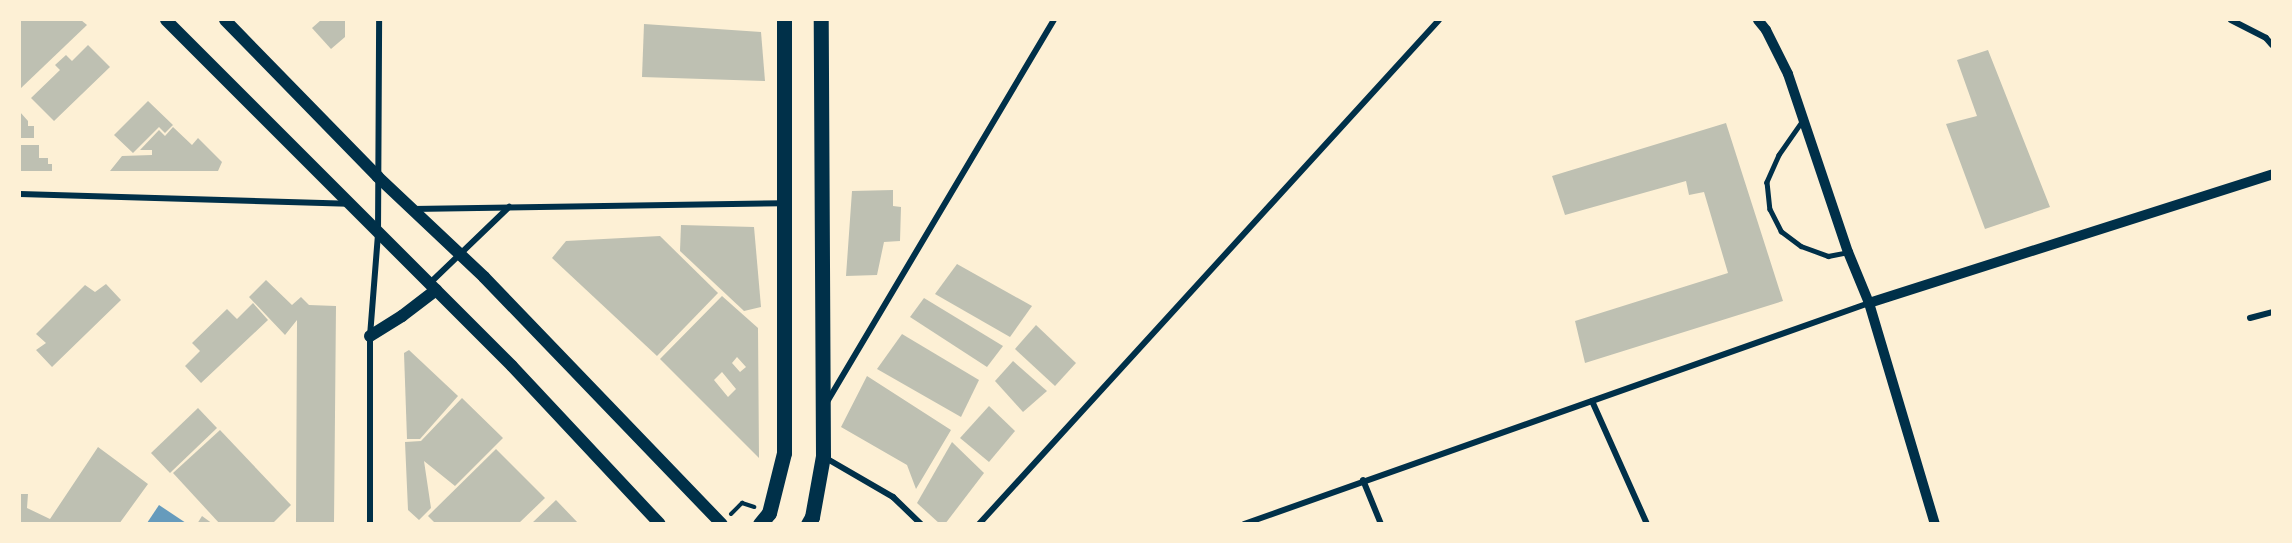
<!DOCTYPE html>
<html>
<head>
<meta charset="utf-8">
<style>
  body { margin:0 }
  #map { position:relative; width:2292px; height:543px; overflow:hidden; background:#fdf0d5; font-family:Ubuntu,sans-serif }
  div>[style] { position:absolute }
  .water>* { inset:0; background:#669bbc }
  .building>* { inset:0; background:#bec0b2 }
  .path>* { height:4px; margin:-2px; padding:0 2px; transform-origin:2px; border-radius:2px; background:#003049 }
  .service>* { height:4.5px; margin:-2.25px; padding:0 2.25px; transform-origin:2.25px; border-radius:2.25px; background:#003049 }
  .minor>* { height:6px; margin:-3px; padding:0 3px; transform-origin:3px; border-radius:3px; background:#003049 }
  .tertiary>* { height:10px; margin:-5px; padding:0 5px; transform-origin:5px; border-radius:5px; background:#003049 }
  .secondary>* { height:12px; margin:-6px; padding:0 6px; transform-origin:6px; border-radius:6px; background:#003049 }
  .primary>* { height:15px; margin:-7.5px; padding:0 7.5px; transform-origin:7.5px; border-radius:7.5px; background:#003049 }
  span { translate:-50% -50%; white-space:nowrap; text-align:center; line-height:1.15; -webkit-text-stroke:4.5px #fdf0d5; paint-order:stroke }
  .frame { position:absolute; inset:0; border:21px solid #fdf0d5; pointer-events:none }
</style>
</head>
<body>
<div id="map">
  <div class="water">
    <div style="clip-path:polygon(159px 505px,186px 523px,147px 523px)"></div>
  </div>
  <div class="building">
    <div style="clip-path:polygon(21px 20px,81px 20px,87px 25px,20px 89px)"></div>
    <div style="clip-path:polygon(321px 20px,345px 20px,345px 37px,331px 49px,312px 28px)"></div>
    <div style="clip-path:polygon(644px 24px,761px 32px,765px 81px,642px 77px)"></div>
    <div style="clip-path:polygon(88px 45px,110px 67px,54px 121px,31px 98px,60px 70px,55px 65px,66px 55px,72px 61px)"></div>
    <div style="clip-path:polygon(1988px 50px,2050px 207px,1985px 229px,1946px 124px,1977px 116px,1957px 60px)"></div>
    <div style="clip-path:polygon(148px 101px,173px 125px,165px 133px,159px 127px,133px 153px,114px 135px)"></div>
    <div style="clip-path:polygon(20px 112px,28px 121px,28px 126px,34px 126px,34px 138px,20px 138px)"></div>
    <div style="clip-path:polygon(1726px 123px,1783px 301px,1585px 363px,1575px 321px,1728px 273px,1704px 192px,1689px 195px,1686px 181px,1565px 215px,1552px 176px)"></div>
    <div style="clip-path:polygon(173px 127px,192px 145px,198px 138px,222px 162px,218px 171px,110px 171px,122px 156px,152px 155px,152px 150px,140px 150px,159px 130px,165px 136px)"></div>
    <div style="clip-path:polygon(20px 145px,39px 145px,39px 158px,48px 158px,48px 164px,52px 164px,52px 171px,20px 171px)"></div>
    <div style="clip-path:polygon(893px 190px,893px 206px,901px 207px,900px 241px,884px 242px,877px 275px,846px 276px,852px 191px)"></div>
    <div style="clip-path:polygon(681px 225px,754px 227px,761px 307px,744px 311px,680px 251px)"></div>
    <div style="clip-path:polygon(660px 236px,718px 293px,657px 356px,552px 258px,566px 241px)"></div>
    <div style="clip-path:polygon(957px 264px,1032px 306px,1010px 337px,935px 294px)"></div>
    <div style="clip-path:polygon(266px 280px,292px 305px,301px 297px,309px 305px,336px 306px,334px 524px,296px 524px,297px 320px,285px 335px,249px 297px)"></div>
    <div style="clip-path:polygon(106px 284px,121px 300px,52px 367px,36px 350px,46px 343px,36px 334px,85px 285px,95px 292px)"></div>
    <div style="clip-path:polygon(evenodd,722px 296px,758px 328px,759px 458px,660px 359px,722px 296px,737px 357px,746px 367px,740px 372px,732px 363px,737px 357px,722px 296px,722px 372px,736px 389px,728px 397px,714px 380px,722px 372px)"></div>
    <div style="clip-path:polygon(924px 298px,1003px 346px,987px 367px,910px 317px)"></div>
    <div style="clip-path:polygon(253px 303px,268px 320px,201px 383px,185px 366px,200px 351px,192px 343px,227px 309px,237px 319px)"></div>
    <div style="clip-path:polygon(1036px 325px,1076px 363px,1055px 386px,1015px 349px)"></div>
    <div style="clip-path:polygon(902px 334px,979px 380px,961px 417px,877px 369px)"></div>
    <div style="clip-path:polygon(409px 350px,458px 396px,420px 439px,407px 439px,404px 353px)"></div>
    <div style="clip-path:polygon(1013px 361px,1047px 391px,1023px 412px,995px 381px)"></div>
    <div style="clip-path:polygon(867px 376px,951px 430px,916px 489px,907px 465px,841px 427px)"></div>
    <div style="clip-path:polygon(462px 398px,503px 438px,455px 486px,424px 461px,431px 508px,419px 520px,408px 510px,405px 442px,421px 441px)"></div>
    <div style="clip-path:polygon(989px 406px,1015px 431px,989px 462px,960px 438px)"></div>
    <div style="clip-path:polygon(198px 408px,217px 428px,170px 473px,151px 453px)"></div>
    <div style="clip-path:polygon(220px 430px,291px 505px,272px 524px,220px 524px,173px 473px)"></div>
    <div style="clip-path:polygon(952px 442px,984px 473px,945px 524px,940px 524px,917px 503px)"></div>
    <div style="clip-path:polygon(98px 447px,148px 484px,119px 524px,20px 524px,20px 494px,28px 494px,27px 508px,50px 519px)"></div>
    <div style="clip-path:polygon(496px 449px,545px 498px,518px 524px,436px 524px,428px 516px)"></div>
    <div style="clip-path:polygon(556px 500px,579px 524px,531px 524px)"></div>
    <div style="clip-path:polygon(202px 516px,213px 524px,197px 524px)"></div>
  </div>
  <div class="path">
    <div style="left:731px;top:514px;width:16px;rotate:-45deg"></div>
    <div style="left:742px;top:503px;width:13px;rotate:18deg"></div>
  </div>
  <div class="service">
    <div style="left:1802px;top:122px;width:40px;rotate:124.9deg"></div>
    <div style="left:1779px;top:155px;width:30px;rotate:114deg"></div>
    <div style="left:1767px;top:182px;width:27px;rotate:84deg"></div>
    <div style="left:1770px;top:209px;width:25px;rotate:63deg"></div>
    <div style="left:1781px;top:231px;width:25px;rotate:37deg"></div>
    <div style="left:1801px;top:246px;width:29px;rotate:20deg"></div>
    <div style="left:1828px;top:256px;width:20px;rotate:-11deg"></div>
  </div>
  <div class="minor">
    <div style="left:2231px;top:20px;width:39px;rotate:27deg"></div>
    <div style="left:2266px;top:38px;width:9px;rotate:49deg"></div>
    <div style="left:20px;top:194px;width:328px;rotate:1.7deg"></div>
    <div style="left:413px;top:209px;width:370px;rotate:-0.9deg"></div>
    <div style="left:430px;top:283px;width:110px;rotate:-43.9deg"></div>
    <div style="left:2250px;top:318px;width:23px;rotate:-15deg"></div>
    <div style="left:1592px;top:401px;width:135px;rotate:65.9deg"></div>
    <div style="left:827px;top:402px;width:444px;rotate:-59.3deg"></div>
    <div style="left:824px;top:457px;width:80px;rotate:30.1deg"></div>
    <div style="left:893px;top:497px;width:39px;rotate:44deg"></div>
    <div style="left:1363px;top:480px;width:48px;rotate:67.8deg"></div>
    <div style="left:370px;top:524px;width:188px;rotate:-90deg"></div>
    <div style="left:370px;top:336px;width:101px;rotate:-85.5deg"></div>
    <div style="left:378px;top:235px;width:215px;rotate:-89.7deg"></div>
    <div style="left:979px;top:524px;width:682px;rotate:-47.61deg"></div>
    <div style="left:1244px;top:524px;width:663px;rotate:-19.47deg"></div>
  </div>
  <div class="tertiary">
    <div style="left:1758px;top:20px;width:13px;rotate:51deg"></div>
    <div style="left:1766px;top:30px;width:49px;rotate:63.4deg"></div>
    <div style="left:1788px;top:74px;width:188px;rotate:71.4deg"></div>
    <div style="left:1848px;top:252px;width:55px;rotate:67.6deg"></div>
    <div style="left:1869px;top:303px;width:231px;rotate:73.4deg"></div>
    <div style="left:1869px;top:303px;width:423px;rotate:-17.7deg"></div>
  </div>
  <div class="secondary">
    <div style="left:166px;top:20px;width:489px;rotate:45deg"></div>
    <div style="left:512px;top:366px;width:216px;rotate:46.9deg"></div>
    <div style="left:225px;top:20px;width:219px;rotate:45.7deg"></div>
    <div style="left:378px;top:177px;width:146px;rotate:43.3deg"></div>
    <div style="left:484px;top:277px;width:343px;rotate:46.1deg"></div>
    <div style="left:370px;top:336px;width:38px;rotate:-32deg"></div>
    <div style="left:402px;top:316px;width:43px;rotate:-37.4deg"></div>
  </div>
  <div class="primary">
    <div style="left:760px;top:524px;width:14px;rotate:-51deg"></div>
    <div style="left:769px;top:513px;width:62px;rotate:-76deg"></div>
    <div style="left:784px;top:453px;width:433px;rotate:-90deg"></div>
    <div style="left:808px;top:524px;width:8px;rotate:-60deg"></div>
    <div style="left:812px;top:517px;width:62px;rotate:-79.8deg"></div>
    <div style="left:823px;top:456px;width:436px;rotate:-90.3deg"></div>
  </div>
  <div class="frame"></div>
</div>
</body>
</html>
